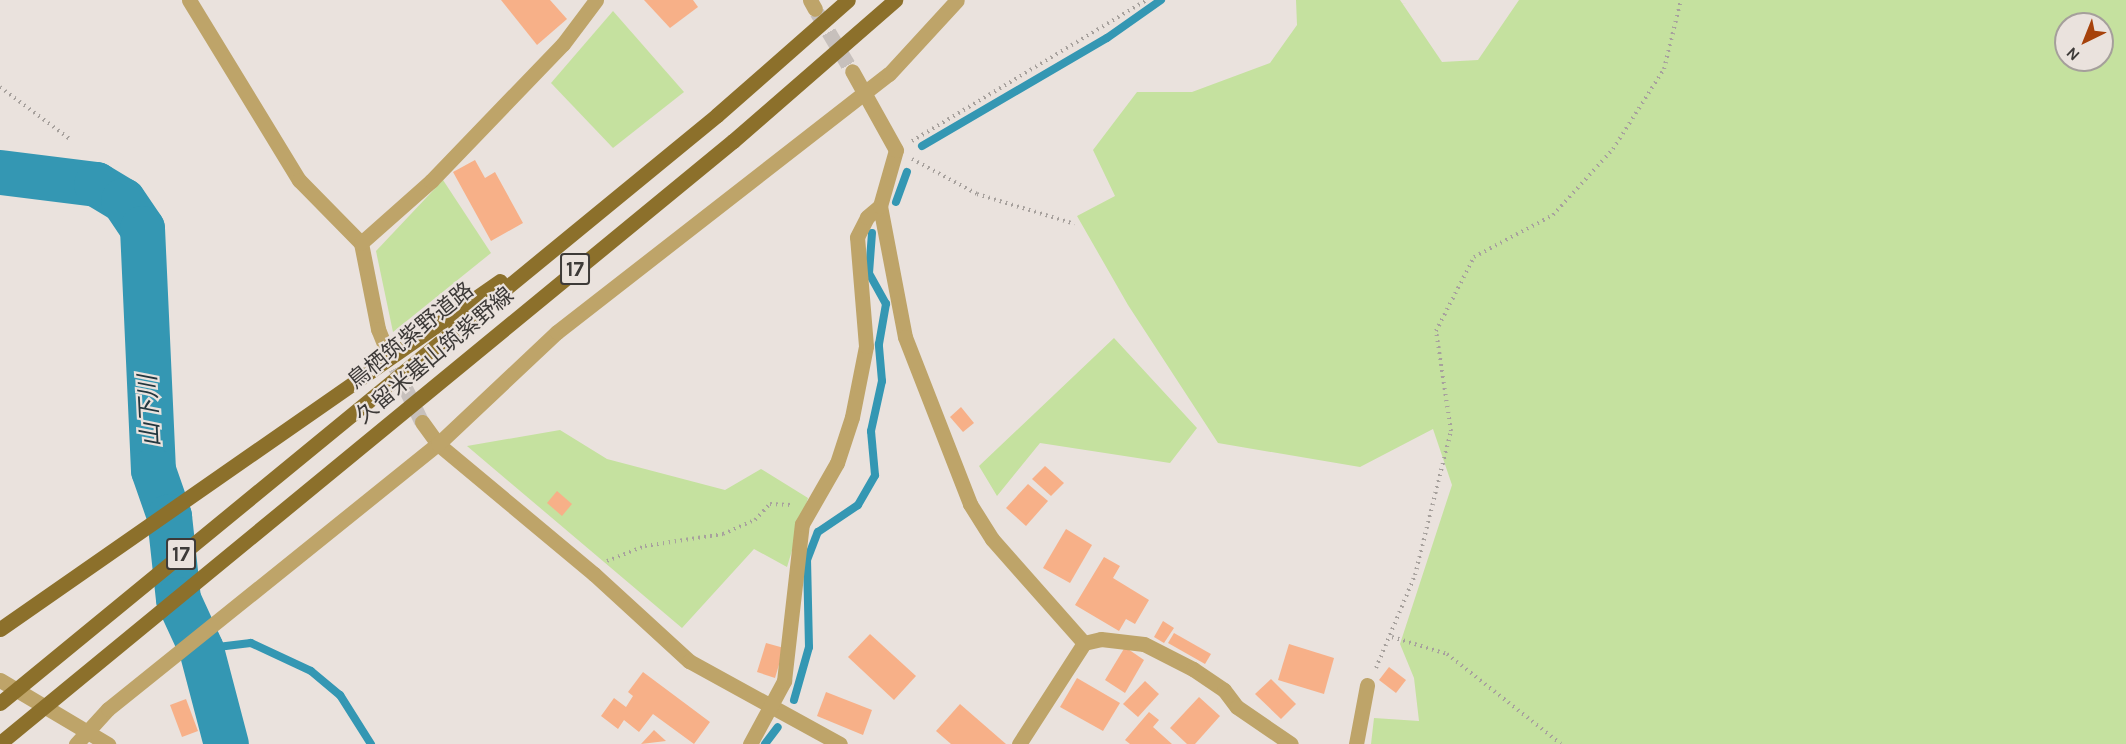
<!DOCTYPE html>
<html>
<head>
<meta charset="utf-8">
<style>
  body { margin:0 }
  #map { position:relative; width:2126px; height:744px; overflow:hidden; background:#eae2dd; font-family:Karla,"Noto Sans JP",sans-serif }
  div>[style] { position:absolute }
  .green>* { inset:0; background:#c5e19f }
  .stream>* { height:8px; margin:-4px; padding:0 4px; transform-origin:4px; border-radius:4px; background:#3497b3 }
  .river>* { height:45px; margin:-22.5px; padding:0 22.5px; transform-origin:22.5px; border-radius:22.5px; background:#3497b3 }
  .building>* { inset:0; background:#f7b088 }
  .minor-tunnel>* { height:15px; margin-top:-7.5px; transform-origin:0; background:repeating-linear-gradient(90deg,#c7c0bc 0 15px,transparent 0 23px) }
  .path>* { height:4px; margin-top:-2px; transform-origin:0; background:repeating-linear-gradient(90deg,#a7a19d 0 1.5px,transparent 0 6px) }
  .minor>* { height:15px; margin:-7.5px; padding:0 7.5px; transform-origin:7.5px; border-radius:7.5px; background:#bea469 }
  .major>* { height:15px; margin:-7.5px; padding:0 7.5px; transform-origin:7.5px; border-radius:7.5px; background:#8c702b }
  span { translate:-50% -50%; white-space:nowrap; text-align:center; line-height:1.15; -webkit-text-stroke:4.5px #eae2dd; paint-order:stroke }
  .shield-label span { padding:2px 4px; background:#eae2dd; border:2px solid; border-radius:4px; -webkit-text-stroke-width:0 }
  .shield-label { font-size:21px; color:#3d3a38; font-weight:700 }
  .street-label { font-size:22px; color:#3d3a38 }
  .water-label { font-size:24px; color:#22373f; font-style:italic }
  .north { position:absolute; left:2054px; top:12px; width:60px; height:60px; box-sizing:border-box; background:#eae2dd; border:2px solid #a59f9b; border-radius:50%; rotate:223deg; font-size:16px; font-weight:700; line-height:24px; text-align:center; color:#3d3a38 }
  .north::after { content:''; display:block; margin:auto; width:21px; height:27px; background:#a6420b; clip-path:polygon(50% 0,100% 100%,50% 72%,0 100%) }
</style>
</head>
<body>
<div id="map">
  <div class="green">
    <div style="clip-path:polygon(evenodd,1296px 0,1400px 0,1442px 62px,1478px 60px,1519px 0,2126px 0,2126px 744px,1371px 744px,1374px 718px,1419px 721px,1414px 678px,1400px 644px,1452px 485px,1433px 429px,1360px 467px,1218px 443px,1128px 305px,1077px 216px,1115px 196px,1093px 150px,1137px 92px,1192px 92px,1270px 63px,1297px 25px,1296px 0,2066px 24px,2102px 24px,2102px 60px,2066px 60px,2066px 24px)"></div>
    <div style="clip-path:polygon(613px 11px,684px 92px,613px 148px,551px 83px)"></div>
    <div style="clip-path:polygon(443px 180px,491px 253px,393px 332px,376px 251px)"></div>
    <div style="clip-path:polygon(1114px 338px,1197px 428px,1170px 463px,1040px 443px,997px 496px,979px 466px)"></div>
    <div style="clip-path:polygon(560px 430px,607px 459px,725px 490px,761px 469px,808px 498px,787px 567px,754px 549px,682px 628px,467px 446px)"></div>
  </div>
  <div class="stream">
    <div style="left:922px;top:146px;width:214px;rotate:-30.3deg"></div>
    <div style="left:1107px;top:38px;width:66px;rotate:-35.1deg"></div>
    <div style="left:896px;top:202px;width:32px;rotate:-70deg"></div>
    <div style="left:201px;top:649px;width:50px;rotate:-6.8deg"></div>
    <div style="left:251px;top:643px;width:66px;rotate:25deg"></div>
    <div style="left:311px;top:671px;width:38px;rotate:40deg"></div>
    <div style="left:340px;top:695px;width:58px;rotate:57.7deg"></div>
    <div style="left:794px;top:700px;width:55px;rotate:-74.2deg"></div>
    <div style="left:809px;top:647px;width:87px;rotate:-91.3deg"></div>
    <div style="left:807px;top:560px;width:30px;rotate:-69deg"></div>
    <div style="left:818px;top:532px;width:48px;rotate:-34deg"></div>
    <div style="left:858px;top:505px;width:34px;rotate:-60deg"></div>
    <div style="left:875px;top:475px;width:44px;rotate:-95.2deg"></div>
    <div style="left:871px;top:431px;width:51px;rotate:-77.6deg"></div>
    <div style="left:882px;top:381px;width:37px;rotate:-95deg"></div>
    <div style="left:879px;top:344px;width:41px;rotate:-80.1deg"></div>
    <div style="left:886px;top:304px;width:35px;rotate:-119deg"></div>
    <div style="left:869px;top:273px;width:40px;rotate:-85.7deg"></div>
    <div style="left:765px;top:744px;width:21px;rotate:-53deg"></div>
  </div>
  <div class="river">
    <div style="left:0;top:172px;width:97px;rotate:7.1deg"></div>
    <div style="left:96px;top:184px;width:31px;rotate:31deg"></div>
    <div style="left:123px;top:200px;width:34px;rotate:56deg"></div>
    <div style="left:142px;top:228px;width:242px;rotate:87.4deg"></div>
    <div style="left:153px;top:470px;width:49px;rotate:70.8deg"></div>
    <div style="left:169px;top:516px;width:83px;rotate:83.8deg"></div>
    <div style="left:178px;top:599px;width:55px;rotate:65.3deg"></div>
    <div style="left:201px;top:649px;width:98px;rotate:75.3deg"></div>
  </div>
  <div class="building">
    <div style="clip-path:polygon(501px 0,550px 0,567px 19px,537px 45px)"></div>
    <div style="clip-path:polygon(644px 0,693px 0,698px 7px,670px 28px)"></div>
    <div style="clip-path:polygon(475px 160px,485px 178px,495px 172px,523px 223px,491px 241px,453px 172px)"></div>
    <div style="clip-path:polygon(961px 407px,974px 423px,963px 432px,950px 417px)"></div>
    <div style="clip-path:polygon(1045px 466px,1064px 483px,1051px 496px,1032px 479px)"></div>
    <div style="clip-path:polygon(1028px 484px,1048px 501px,1026px 526px,1006px 508px)"></div>
    <div style="clip-path:polygon(557px 491px,572px 504px,562px 516px,547px 503px)"></div>
    <div style="clip-path:polygon(1066px 529px,1092px 545px,1070px 583px,1043px 568px)"></div>
    <div style="clip-path:polygon(1104px 557px,1120px 566px,1113px 578px,1149px 600px,1135px 624px,1126px 619px,1119px 631px,1075px 605px)"></div>
    <div style="clip-path:polygon(1163px 621px,1174px 628px,1164px 643px,1154px 637px)"></div>
    <div style="clip-path:polygon(1174px 633px,1211px 654px,1205px 664px,1168px 643px)"></div>
    <div style="clip-path:polygon(870px 634px,916px 676px,894px 700px,848px 657px)"></div>
    <div style="clip-path:polygon(766px 643px,784px 648px,775px 678px,757px 672px)"></div>
    <div style="clip-path:polygon(1289px 644px,1334px 658px,1324px 694px,1278px 680px)"></div>
    <div style="clip-path:polygon(1125px 647px,1144px 660px,1125px 693px,1105px 680px)"></div>
    <div style="clip-path:polygon(1389px 667px,1406px 680px,1396px 693px,1379px 680px)"></div>
    <div style="clip-path:polygon(643px 672px,710px 722px,694px 744px,653px 714px,639px 732px,624px 720px,618px 729px,601px 716px,614px 698px,626px 707px,633px 696px,628px 692px)"></div>
    <div style="clip-path:polygon(1077px 678px,1120px 703px,1103px 731px,1060px 707px)"></div>
    <div style="clip-path:polygon(1271px 679px,1296px 704px,1281px 719px,1255px 694px)"></div>
    <div style="clip-path:polygon(1145px 681px,1159px 694px,1138px 717px,1123px 704px)"></div>
    <div style="clip-path:polygon(826px 692px,872px 710px,863px 735px,817px 716px)"></div>
    <div style="clip-path:polygon(1199px 697px,1220px 716px,1195px 744px,1187px 744px,1170px 728px)"></div>
    <div style="clip-path:polygon(186px 699px,198px 731px,182px 737px,170px 705px)"></div>
    <div style="clip-path:polygon(960px 704px,1006px 744px,951px 744px,936px 731px)"></div>
    <div style="clip-path:polygon(1149px 712px,1159px 720px,1153px 727px,1172px 744px,1130px 744px,1125px 740px)"></div>
    <div style="clip-path:polygon(654px 730px,666px 741px,641px 744px)"></div>
  </div>
  <div class="minor-tunnel">
    <div style="left:817px;top:12px;width:69px;rotate:59.3deg"></div>
    <div style="left:386px;top:347px;width:83px;rotate:64.4deg"></div>
  </div>
  <div class="path">
    <div style="left:0;top:87px;width:89px;rotate:36.7deg"></div>
    <div style="left:912px;top:141px;width:274px;rotate:-31deg"></div>
    <div style="left:912px;top:159px;width:74px;rotate:28.3deg"></div>
    <div style="left:977px;top:194px;width:102px;rotate:17deg"></div>
    <div style="left:607px;top:561px;width:41px;rotate:-21.5deg"></div>
    <div style="left:645px;top:546px;width:79px;rotate:-8.7deg"></div>
    <div style="left:723px;top:534px;width:35px;rotate:-24deg"></div>
    <div style="left:755px;top:520px;width:22px;rotate:-47deg"></div>
    <div style="left:770px;top:504px;width:21px;rotate:3deg"></div>
    <div style="left:1392px;top:637px;width:58px;rotate:17.2deg"></div>
    <div style="left:1447px;top:654px;width:145px;rotate:38.3deg"></div>
    <div style="left:1376px;top:668px;width:101px;rotate:-67.2deg"></div>
    <div style="left:1415px;top:575px;width:148px;rotate:-76deg"></div>
    <div style="left:1451px;top:431px;width:101px;rotate:-98.5deg"></div>
    <div style="left:1436px;top:331px;width:83px;rotate:-62.8deg"></div>
    <div style="left:1474px;top:257px;width:89px;rotate:-28deg"></div>
    <div style="left:1553px;top:215px;width:89px;rotate:-47.7deg"></div>
    <div style="left:1613px;top:149px;width:95px;rotate:-57.5deg"></div>
    <div style="left:1664px;top:69px;width:71px;rotate:-76.2deg"></div>
  </div>
  <div class="minor">
    <div style="left:189px;top:0;width:211px;rotate:58.6deg"></div>
    <div style="left:299px;top:180px;width:88px;rotate:45.5deg"></div>
    <div style="left:361px;top:243px;width:88px;rotate:78.8deg"></div>
    <div style="left:378px;top:329px;width:18px;rotate:68deg"></div>
    <div style="left:810px;top:0;width:10px;rotate:61deg"></div>
    <div style="left:880px;top:206px;width:133px;rotate:79.2deg"></div>
    <div style="left:905px;top:337px;width:179px;rotate:68.7deg"></div>
    <div style="left:970px;top:504px;width:41px;rotate:57.8deg"></div>
    <div style="left:992px;top:539px;width:139px;rotate:48.5deg"></div>
    <div style="left:361px;top:243px;width:94px;rotate:-41.5deg"></div>
    <div style="left:431px;top:181px;width:190px;rotate:-46.1deg"></div>
    <div style="left:563px;top:44px;width:55px;rotate:-53.1deg"></div>
    <div style="left:422px;top:422px;width:27px;rotate:54deg"></div>
    <div style="left:438px;top:444px;width:203px;rotate:39.8deg"></div>
    <div style="left:594px;top:574px;width:129px;rotate:42.5deg"></div>
    <div style="left:689px;top:661px;width:172px;rotate:28.8deg"></div>
    <div style="left:0;top:680px;width:126px;rotate:30.7deg"></div>
    <div style="left:76px;top:744px;width:47px;rotate:-47.6deg"></div>
    <div style="left:108px;top:709px;width:423px;rotate:-38.8deg"></div>
    <div style="left:438px;top:444px;width:163px;rotate:-43.3deg"></div>
    <div style="left:557px;top:332px;width:420px;rotate:-37.9deg"></div>
    <div style="left:889px;top:74px;width:100px;rotate:-47.4deg"></div>
    <div style="left:750px;top:744px;width:72px;rotate:-61.6deg"></div>
    <div style="left:784px;top:681px;width:158px;rotate:-83.5deg"></div>
    <div style="left:802px;top:524px;width:70px;rotate:-60.2deg"></div>
    <div style="left:837px;top:463px;width:48px;rotate:-71.9deg"></div>
    <div style="left:852px;top:417px;width:72px;rotate:-78.8deg"></div>
    <div style="left:866px;top:346px;width:109px;rotate:-94.7deg"></div>
    <div style="left:857px;top:237px;width:22px;rotate:-63deg"></div>
    <div style="left:867px;top:217px;width:17px;rotate:-40deg"></div>
    <div style="left:880px;top:206px;width:58px;rotate:-74.1deg"></div>
    <div style="left:896px;top:150px;width:90px;rotate:-119.1deg"></div>
    <div style="left:1019px;top:744px;width:120px;rotate:-57.2deg"></div>
    <div style="left:1084px;top:643px;width:17px;rotate:-13deg"></div>
    <div style="left:1101px;top:639px;width:43px;rotate:6.6deg"></div>
    <div style="left:1144px;top:644px;width:55px;rotate:27deg"></div>
    <div style="left:1193px;top:669px;width:37px;rotate:34deg"></div>
    <div style="left:1224px;top:690px;width:21px;rotate:53deg"></div>
    <div style="left:1237px;top:707px;width:65px;rotate:34.4deg"></div>
    <div style="left:1356px;top:744px;width:60px;rotate:-79.4deg"></div>
  </div>
  <div class="major">
    <div style="left:0;top:629px;width:609px;rotate:-34.84deg"></div>
    <div style="left:0;top:703px;width:927px;rotate:-39.35deg"></div>
    <div style="left:717px;top:115px;width:174px;rotate:-41.3deg"></div>
    <div style="left:0;top:743px;width:949px;rotate:-39.4deg"></div>
    <div style="left:733px;top:141px;width:215px;rotate:-41deg"></div>
  </div>
  <div class="shield-label">
    <span style="left:575px;top:269px">17</span>
    <span style="left:181px;top:554px">17</span>
  </div>
  <div class="street-label">
    <span style="left:411px;top:336px;rotate:-39deg">鳥栖筑紫野道路</span>
    <span style="left:435px;top:356px;rotate:-40deg">久留米基山筑紫野線</span>
  </div>
  <div class="water-label">
    <span style="left:150px;top:411px;rotate:-93deg">山下川</span>
  </div>
  <div class="north">N</div>
</div>
</body>
</html>
